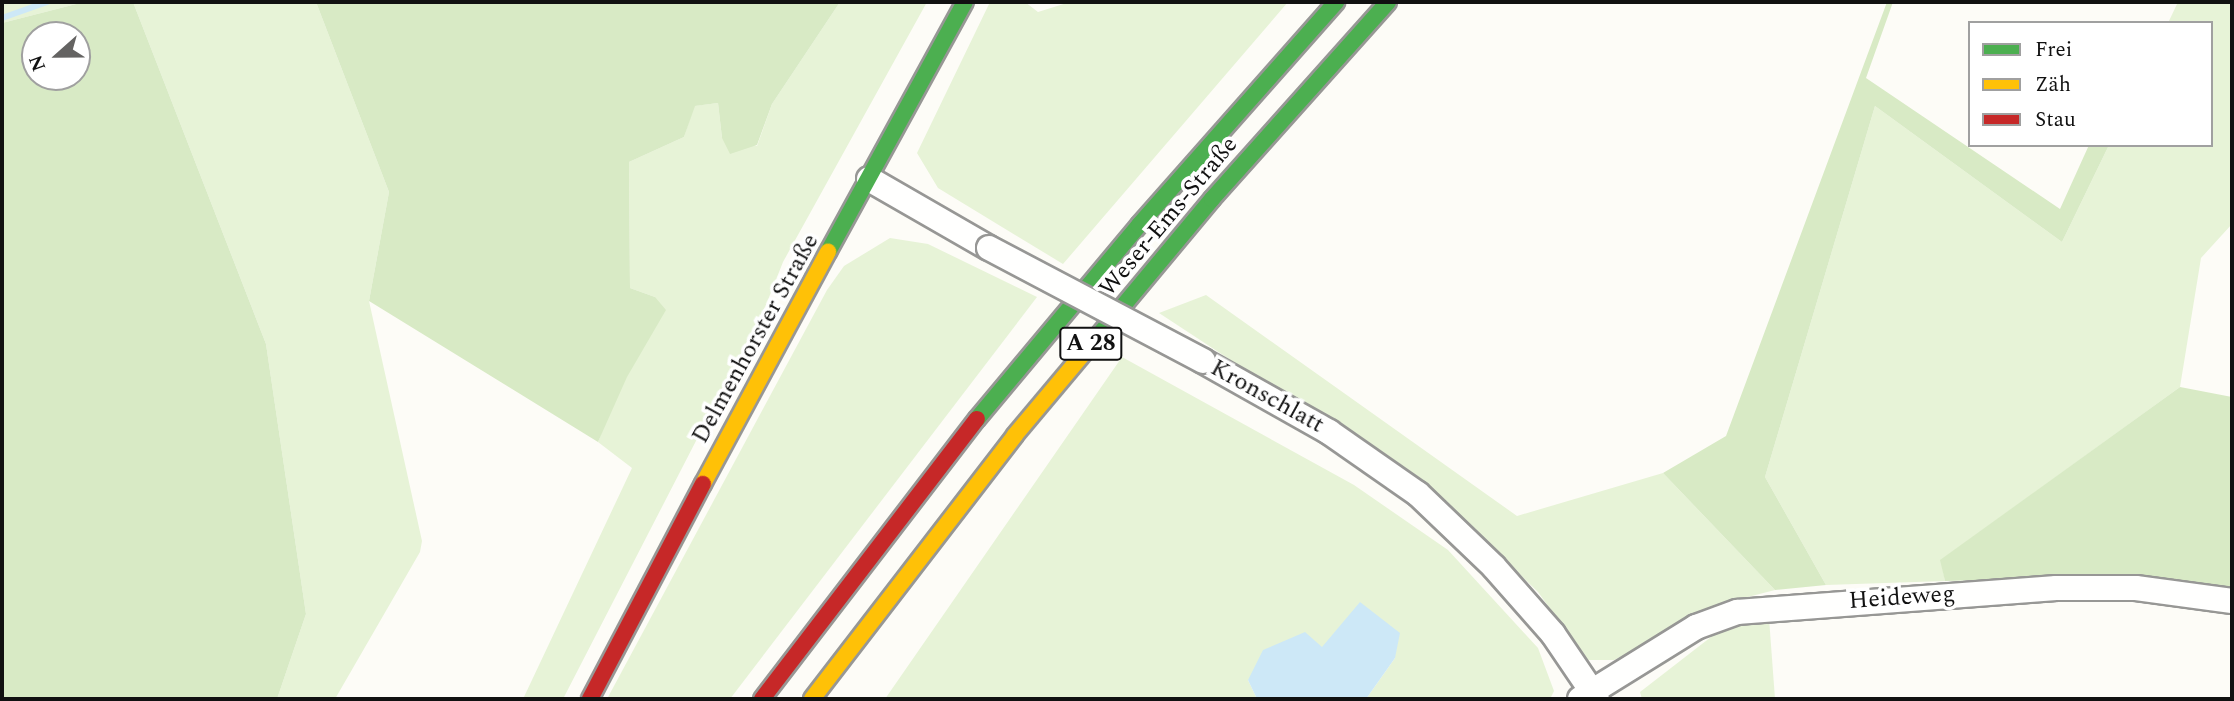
<!DOCTYPE html>
<html>
<head>
<meta charset="utf-8">
<style>
  body { margin:0 }
  #map { position:relative; width:2234px; height:701px; overflow:hidden; background:#fdfcf7; font-family:Spectral,serif }
  div>[style] { position:absolute }
  .green>* { inset:0; background:#e7f3d7 }
  .forest>* { inset:0; background:#d8eac5 }
  .water>* { inset:0; background:#cde8f7 }
  .stream>* { height:6px; margin:-3px; padding:0 3px; transform-origin:3px; border-radius:3px; background:#cde8f7 }
  .roads { filter:drop-shadow(2px 0 #979795) drop-shadow(-2px 0 #979795) drop-shadow(0 2px #979795) drop-shadow(0 -2px #979795) }
  .street>* { height:24px; margin:-12px; padding:0 12px; transform-origin:12px; border-radius:12px; background:#fffffe }
  .fast>* { height:16px; margin:-8px; padding:0 8px; transform-origin:8px; border-radius:8px; background:#4caf50 }
  .slow>* { height:16px; margin:-8px; padding:0 8px; transform-origin:8px; border-radius:8px; background:#ffc107 }
  .jam>* { height:16px; margin:-8px; padding:0 8px; transform-origin:8px; border-radius:8px; background:#c62828 }
  .bridges { filter:drop-shadow(2px 0 #979795) drop-shadow(-2px 0 #979795) drop-shadow(0 2px #979795) drop-shadow(0 -2px #979795) }
  .street-bridge>* { height:24px; margin:-12px; padding:0 12px; transform-origin:12px; border-radius:12px; background:#fffffe }
  span { translate:-50% -50%; white-space:nowrap; text-align:center; line-height:1.15; -webkit-text-stroke:7px #fff; paint-order:stroke }
  .shield-label span { padding:2px 5px; background:#fff; border:2px solid; border-radius:5px; -webkit-text-stroke-width:0 }
  .shield-label { font-size:23px; color:#111; font-weight:700 }
  .street-label { font-size:24px; color:#111 }
  .frame { position:absolute; inset:0; border:4px solid #111; pointer-events:none }
  .legend { position:absolute; left:1968px; top:21px; width:245px; height:126px; box-sizing:border-box; background:#fff; border:2px solid #a0a0a0; margin:0; padding:9px 12px; list-style:none; font-size:21px; color:#111 }
  .legend li { display:flex; align-items:center; gap:14px; height:35px }
  .legend b { width:35px; border:2px solid #a0a0a0 }
  .north { position:absolute; left:21px; top:21px; width:70px; height:70px; box-sizing:border-box; background:#fff; border:2px solid #a0a0a0; border-radius:50%; rotate:249deg; font-size:19px; font-weight:700; line-height:28px; text-align:center; color:#111 }
  .north::after { content:''; display:block; margin:auto; width:24px; height:32px; background:#646362; clip-path:polygon(50% 0,100% 100%,50% 72%,0 100%) }
</style>
</head>
<body>
<div id="map">
  <div class="green">
    <div style="clip-path:polygon(2px 2px,84px 2px,2px 23px)"></div>
    <div style="clip-path:polygon(133px 2px,316px 2px,389px 192px,369px 301px,422px 541px,420px 552px,335px 699px,277px 699px,306px 614px,266px 344px)"></div>
    <div style="clip-path:polygon(840px 2px,927px 2px,783px 262px,766px 305px,563px 699px,523px 699px,632px 468px,598px 442px,655px 297px,630px 288px,629px 162px,684px 137px,694px 106px,718px 103px,722px 138px,757px 146px,772px 104px)"></div>
    <div style="clip-path:polygon(990px 2px,1025px 2px,1038px 12px,1070px 2px,1288px 2px,1063px 264px,938px 188px,917px 153px)"></div>
    <div style="clip-path:polygon(2178px 2px,2232px 2px,2232px 224px,2201px 258px,2180px 387px,1941px 560px,1945px 581px,1826px 585px,1765px 477px,1875px 106px,2062px 242px,2109px 145px,2211px 145px,2211px 23px,2168px 23px)"></div>
    <div style="clip-path:polygon(890px 238px,928px 244px,1037px 297px,730px 699px,607px 699px,827px 290px,844px 266px)"></div>
    <div style="clip-path:polygon(1206px 295px,1517px 516px,1663px 473px,1775px 590px,1736px 600px,1614px 660px,1587px 660px,1538px 592px,1441px 498px,1159px 313px)"></div>
    <div style="clip-path:polygon(1122px 357px,1354px 485px,1448px 550px,1538px 648px,1554px 691px,1550px 699px,1366px 699px,1395px 658px,1322px 647px,1248px 680px,1257px 699px,885px 699px)"></div>
    <div style="clip-path:polygon(1769px 618px,1775px 699px,1642px 699px,1640px 692px,1720px 630px)"></div>
  </div>
  <div class="forest">
    <div style="clip-path:polygon(evenodd,84px 2px,133px 2px,266px 344px,306px 614px,277px 699px,2px 699px,2px 23px,84px 2px,77px 35px,77px 77px,35px 77px,35px 35px,77px 35px)"></div>
    <div style="clip-path:polygon(316px 2px,840px 2px,772px 104px,757px 145px,730px 154px,722px 138px,718px 103px,695px 106px,684px 137px,629px 162px,630px 288px,655px 297px,666px 310px,627px 377px,598px 442px,369px 301px,389px 192px)"></div>
    <div style="clip-path:polygon(1887px 2px,1893px 2px,1866px 78px,2060px 209px,2089px 145px,2109px 145px,2062px 242px,1875px 106px,1765px 477px,1826px 585px,1775px 590px,1663px 473px,1726px 436px)"></div>
    <div style="clip-path:polygon(2180px 387px,2232px 397px,2232px 590px,2139px 576px,1945px 581px,1940px 560px)"></div>
  </div>
  <div class="water">
    <div style="clip-path:polygon(1360px 602px,1400px 633px,1395px 658px,1366px 699px,1257px 699px,1248px 680px,1263px 650px,1305px 632px,1322px 647px)"></div>
  </div>
  <div class="stream">
    <div style="left:2px;top:18px;width:48px;rotate:-19.6deg"></div>
  </div>
  <div class="roads">
    <div class="street">
      <div style="left:869px;top:179px;width:138px;rotate:29.9deg"></div>
      <div style="left:1203px;top:361px;width:145px;rotate:29.4deg"></div>
      <div style="left:1329px;top:432px;width:108px;rotate:34.9deg"></div>
      <div style="left:1418px;top:494px;width:105px;rotate:43.8deg"></div>
      <div style="left:1494px;top:567px;width:89px;rotate:48.6deg"></div>
      <div style="left:1553px;top:634px;width:78px;rotate:55.9deg"></div>
      <div style="left:1580px;top:699px;width:137px;rotate:-31.8deg"></div>
      <div style="left:1696px;top:627px;width:44px;rotate:-20.1deg"></div>
      <div style="left:1737px;top:612px;width:320px;rotate:-4.3deg"></div>
      <div style="left:2056px;top:588px;width:80px"></div>
      <div style="left:2136px;top:588px;width:97px;rotate:7.7deg"></div>
    </div>
    <div class="fast">
      <div style="left:828px;top:252px;width:285px;rotate:-61.3deg"></div>
      <div style="left:1098px;top:336px;width:178px;rotate:-50.2deg"></div>
      <div style="left:1212px;top:199px;width:264px;rotate:-48.2deg"></div>
      <div style="left:977px;top:419px;width:253px;rotate:-50.1deg"></div>
      <div style="left:1139px;top:225px;width:298px;rotate:-48.5deg"></div>
    </div>
    <div class="slow">
      <div style="left:703px;top:484px;width:264px;rotate:-61.7deg"></div>
      <div style="left:812px;top:699px;width:333px;rotate:-52.4deg"></div>
      <div style="left:1015px;top:435px;width:129px;rotate:-50deg"></div>
    </div>
    <div class="jam">
      <div style="left:590px;top:699px;width:243px;rotate:-62.3deg"></div>
      <div style="left:762px;top:699px;width:353px;rotate:-52.5deg"></div>
    </div>
  </div>
  <div class="bridges">
    <div class="street-bridge">
      <div style="left:989px;top:248px;width:242px;rotate:27.8deg"></div>
    </div>
  </div>
  <div class="shield-label">
    <span style="left:1091px;top:344px">A 28</span>
  </div>
  <div class="street-label">
    <span style="left:1169px;top:217px;rotate:-50deg">Weser-Ems-Straße</span>
    <span style="left:756px;top:339px;rotate:-61deg">Delmenhorster Straße</span>
    <span style="left:1267px;top:397px;rotate:29deg">Kronschlatt</span>
    <span style="left:1902px;top:598px;rotate:-4deg">Heideweg</span>
  </div>
  <div class="frame"></div>
  <ul class="legend">
  <li><b style="height:9px;background:#4caf50"></b>Frei</li>
  <li><b style="height:9px;background:#ffc107"></b>Zäh</li>
  <li><b style="height:9px;background:#c62828"></b>Stau</li>
  </ul>
  <div class="north">N</div>
</div>
</body>
</html>
